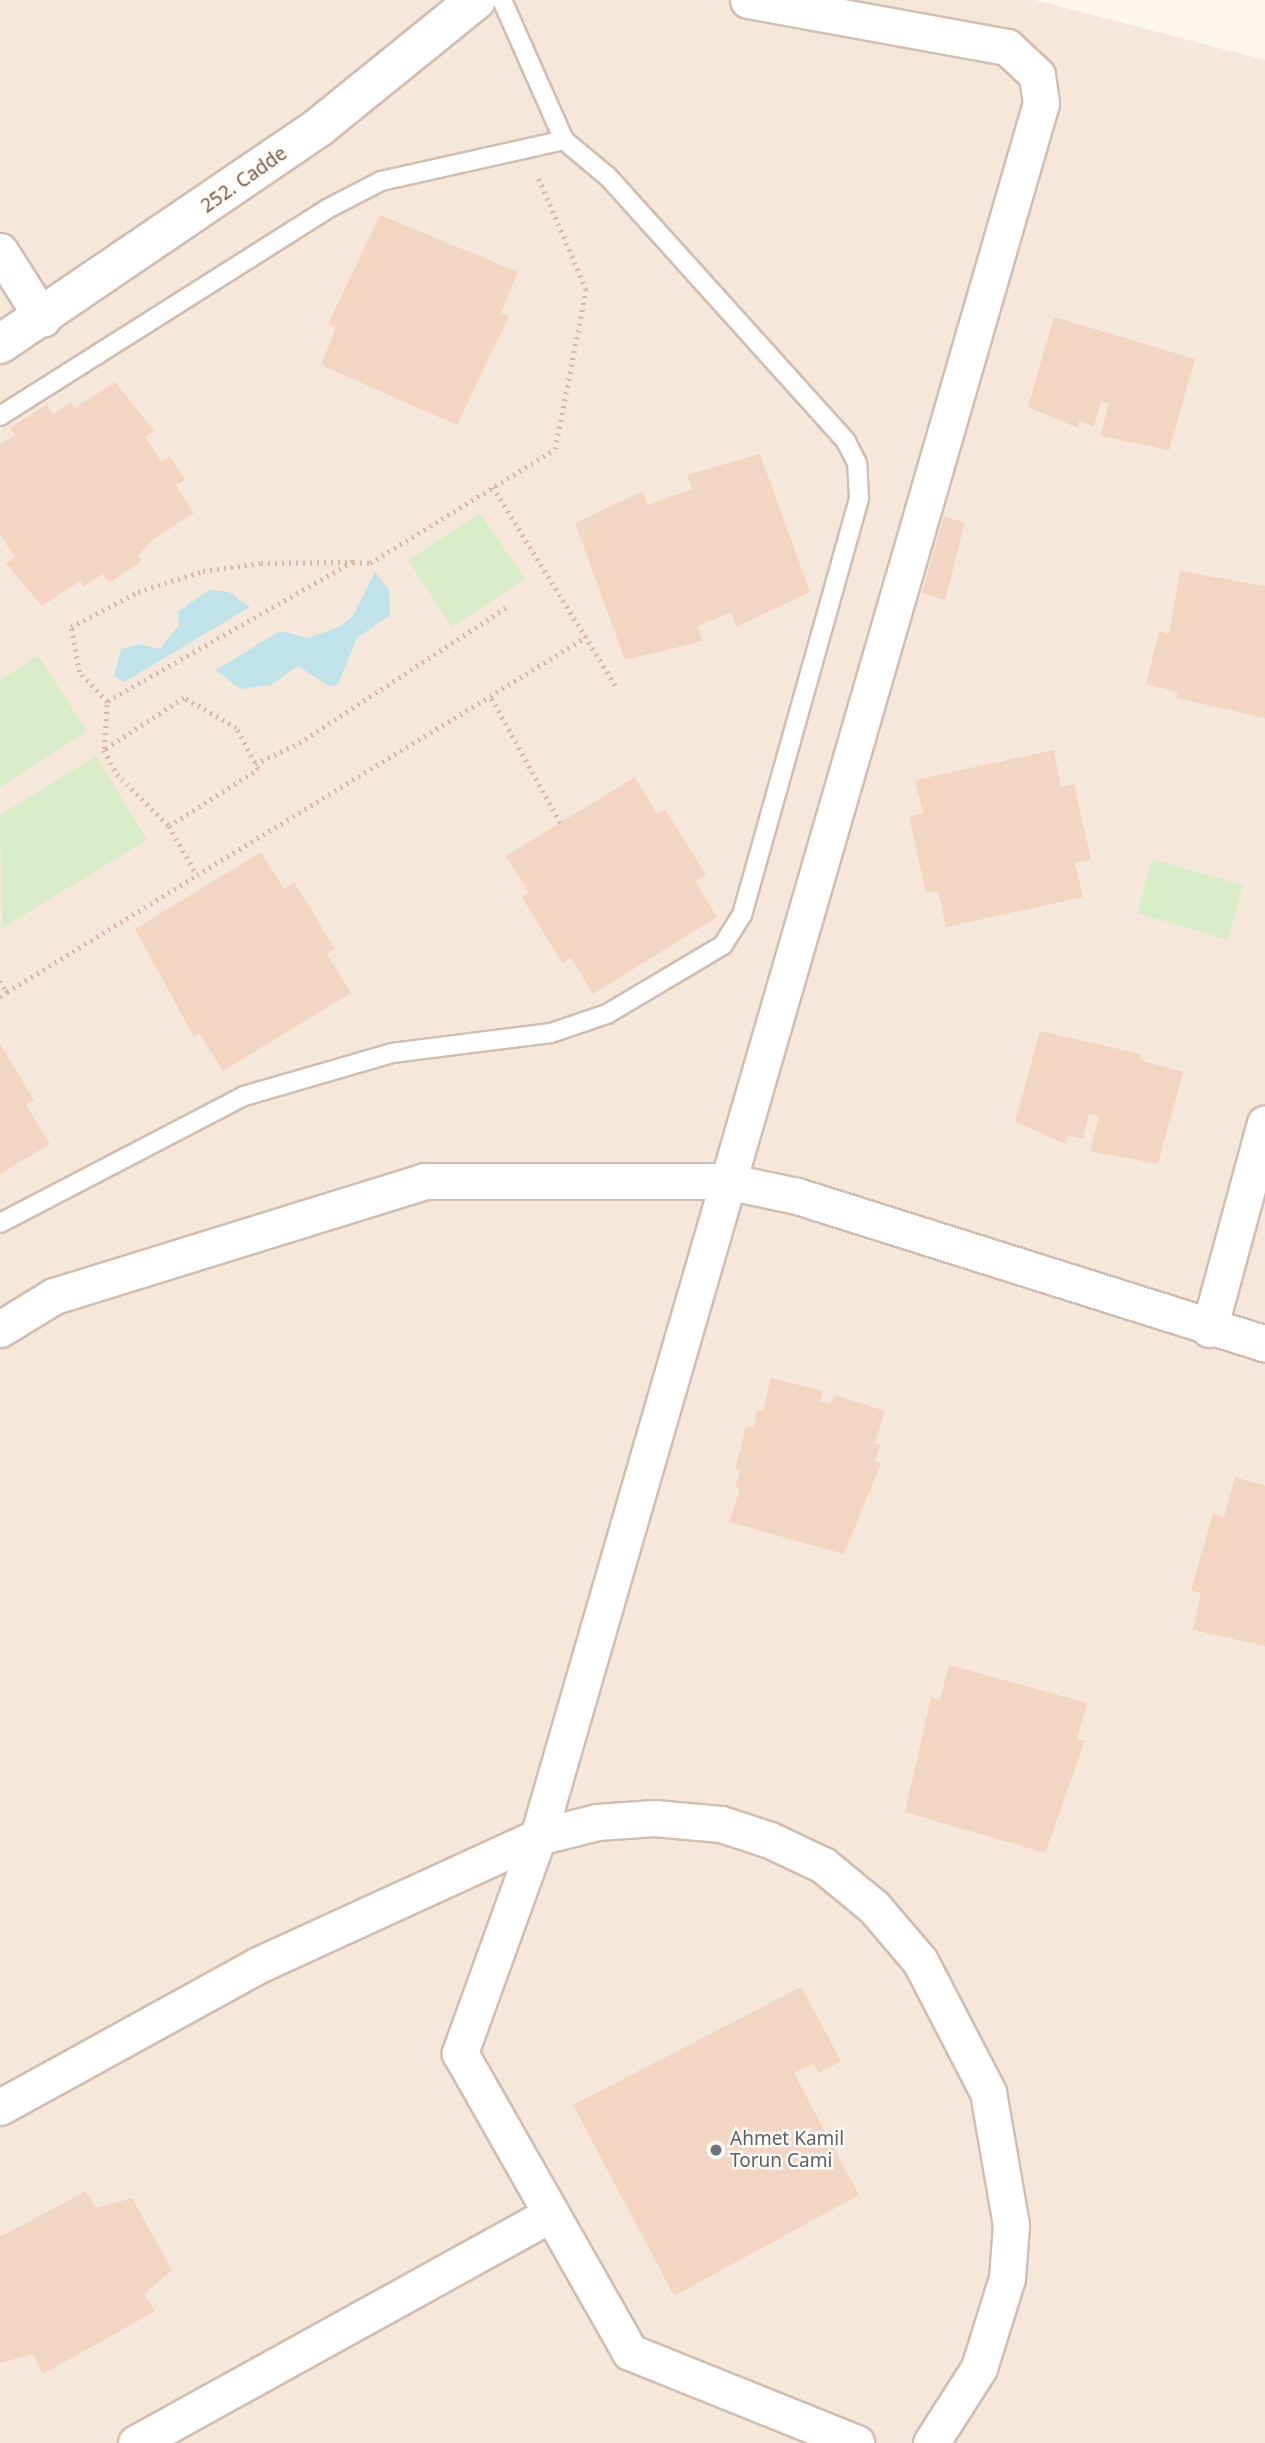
<!DOCTYPE html>
<html>
<head>
<meta charset="utf-8">
<style>
  body { margin:0 }
  #map { position:relative; width:1265px; height:2443px; overflow:hidden; background:#fdf6ec; font-family:"Noto Sans",sans-serif }
  div>[style] { position:absolute }
  .residential>* { inset:0; background:#f5e8da }
  .green>* { inset:0; background:#d8ecc9 }
  .water>* { inset:0; background:#bfe3e8 }
  .building>* { inset:0; background:#f3d5c3 }
  .path>* { height:4.5px; margin-top:-2.25px; transform-origin:0; background:repeating-linear-gradient(90deg,#d9b8a5 0 2px,transparent 0 7px) }
  .roads { filter:drop-shadow(2px 0 #d1beb0) drop-shadow(-2px 0 #d1beb0) drop-shadow(0 2px #d1beb0) drop-shadow(0 -2px #d1beb0) }
  .lane>* { height:18px; margin:-9px; padding:0 9px; transform-origin:9px; border-radius:9px; background:#fff }
  .street>* { height:35px; margin:-17.5px; padding:0 17.5px; transform-origin:17.5px; border-radius:17.5px; background:#fff }
  .secondary>* { height:38px; margin:-19px; padding:0 19px; transform-origin:19px; border-radius:19px; background:#fff }
  .dots>* { width:19px; height:19px; translate:-50% -50%; box-sizing:border-box; border:4px solid #fffaf3; border-radius:50% }
  span { translate:-50% -50%; white-space:nowrap; text-align:center; line-height:1.15; -webkit-text-stroke:5px #fffaf3; paint-order:stroke }
  .street-label { font-size:19px; color:#7a5c4d }
  .worship-label { font-size:19px; color:#5b616d }
  .left { translate:0 -50%; text-align:left }
</style>
</head>
<body>
<div id="map">
  <div class="residential">
    <div style="clip-path:polygon(0 0,1035px 0,1265px 60px,1265px 2443px,0 2443px)"></div>
  </div>
  <div class="green">
    <div style="clip-path:polygon(480px 513px,525px 579px,452px 627px,408px 560px)"></div>
    <div style="clip-path:polygon(38px 656px,87px 731px,0 787px,0 680px)"></div>
    <div style="clip-path:polygon(96px 756px,147px 840px,2px 928px,0 815px)"></div>
    <div style="clip-path:polygon(1152px 859px,1243px 885px,1228px 940px,1137px 913px)"></div>
  </div>
  <div class="water">
    <div style="clip-path:polygon(375px 572px,389px 590px,390px 615px,357px 638px,338px 684px,329px 686px,298px 666px,271px 685px,240px 689px,216px 670px,280px 631px,308px 638px,339px 627px,352px 617px)"></div>
    <div style="clip-path:polygon(209px 590px,229px 592px,250px 607px,124px 682px,114px 676px,121px 649px,140px 644px,160px 649px,179px 625px,178px 612px)"></div>
  </div>
  <div class="building">
    <div style="clip-path:polygon(380px 215px,518px 272px,501px 313px,509px 316px,457px 425px,321px 365px,336px 328px,328px 324px)"></div>
    <div style="clip-path:polygon(1054px 317px,1195px 359px,1169px 450px,1100px 436px,1109px 404px,1101px 401px,1094px 426px,1079px 421px,1078px 428px,1028px 407px)"></div>
    <div style="clip-path:polygon(115px 382px,154px 431px,145px 437px,161px 461px,170px 456px,185px 480px,176px 485px,194px 513px,154px 539px,138px 555px,142px 561px,109px 583px,103px 574px,84px 586px,80px 581px,42px 606px,6px 563px,15px 557px,0 535px,0 444px,15px 435px,10px 428px,47px 404px,53px 414px,71px 402px,75px 408px)"></div>
    <div style="clip-path:polygon(760px 454px,810px 592px,736px 627px,731px 613px,697px 626px,703px 641px,625px 660px,575px 523px,643px 491px,648px 505px,692px 489px,687px 475px)"></div>
    <div style="clip-path:polygon(944px 516px,965px 523px,945px 600px,922px 593px)"></div>
    <div style="clip-path:polygon(1180px 571px,1265px 586px,1265px 718px,1176px 698px,1178px 692px,1146px 684px,1159px 631px,1169px 634px)"></div>
    <div style="clip-path:polygon(1054px 750px,1061px 787px,1074px 784px,1091px 860px,1075px 863px,1083px 897px,946px 927px,938px 891px,926px 893px,909px 817px,923px 813px,915px 780px)"></div>
    <div style="clip-path:polygon(635px 777px,657px 814px,665px 809px,706px 875px,695px 881px,717px 917px,593px 994px,571px 958px,562px 963px,522px 897px,529px 893px,506px 856px)"></div>
    <div style="clip-path:polygon(261px 852px,284px 889px,294px 882px,335px 949px,327px 954px,351px 993px,223px 1071px,199px 1033px,194px 1037px,135px 929px)"></div>
    <div style="clip-path:polygon(1040px 1031px,1141px 1054px,1140px 1060px,1183px 1072px,1158px 1164px,1090px 1151px,1099px 1117px,1089px 1114px,1083px 1139px,1068px 1135px,1066px 1144px,1015px 1122px)"></div>
    <div style="clip-path:polygon(0 1044px,34px 1100px,26px 1105px,50px 1144px,0 1174px)"></div>
    <div style="clip-path:polygon(771px 1378px,823px 1391px,820px 1401px,830px 1404px,835px 1395px,885px 1411px,875px 1443px,880px 1445px,875px 1462px,881px 1463px,844px 1554px,729px 1522px,740px 1489px,735px 1487px,741px 1470px,735px 1470px,746px 1426px,754px 1427px,757px 1410px,763px 1411px)"></div>
    <div style="clip-path:polygon(1235px 1477px,1265px 1486px,1265px 1646px,1193px 1630px,1201px 1593px,1191px 1591px,1213px 1513px,1224px 1518px)"></div>
    <div style="clip-path:polygon(949px 1665px,1087px 1703px,1077px 1739px,1085px 1741px,1045px 1853px,905px 1812px,931px 1698px,940px 1700px)"></div>
    <div style="clip-path:polygon(801px 1987px,841px 2061px,819px 2073px,813px 2064px,794px 2073px,859px 2195px,674px 2296px,573px 2105px)"></div>
    <div style="clip-path:polygon(86px 2191px,96px 2208px,132px 2198px,172px 2270px,144px 2294px,155px 2311px,43px 2374px,33px 2354px,0 2363px,0 2237px)"></div>
  </div>
  <div class="path">
    <div style="left:493px;top:487px;width:236px;rotate:58.3deg"></div>
    <div style="left:353px;top:562px;width:283px;rotate:150.4deg"></div>
    <div style="left:107px;top:702px;width:41px;rotate:-133deg"></div>
    <div style="left:79px;top:672px;width:46px;rotate:-100.1deg"></div>
    <div style="left:71px;top:627px;width:76px;rotate:-27.6deg"></div>
    <div style="left:138px;top:592px;width:68px;rotate:-17.9deg"></div>
    <div style="left:203px;top:571px;width:59px;rotate:-7.9deg"></div>
    <div style="left:261px;top:563px;width:92px;rotate:-0.6deg"></div>
    <div style="left:353px;top:562px;width:17px;rotate:3deg"></div>
    <div style="left:370px;top:563px;width:217px;rotate:-31.6deg"></div>
    <div style="left:555px;top:449px;width:162px;rotate:-79deg"></div>
    <div style="left:586px;top:290px;width:125px;rotate:-113.1deg"></div>
    <div style="left:104px;top:749px;width:47px;rotate:-86.3deg"></div>
    <div style="left:255px;top:764px;width:49px;rotate:-25.5deg"></div>
    <div style="left:299px;top:743px;width:250px;rotate:-33.2deg"></div>
    <div style="left:560px;top:823px;width:145px;rotate:-118.9deg"></div>
    <div style="left:490px;top:696px;width:113px;rotate:-31.6deg"></div>
    <div style="left:169px;top:826px;width:106px;rotate:-32.6deg"></div>
    <div style="left:258px;top:769px;width:47px;rotate:-118.2deg"></div>
    <div style="left:236px;top:728px;width:60px;rotate:-150deg"></div>
    <div style="left:184px;top:698px;width:95px;rotate:147deg"></div>
    <div style="left:104px;top:750px;width:27px;rotate:62deg"></div>
    <div style="left:117px;top:774px;width:74px;rotate:45deg"></div>
    <div style="left:169px;top:826px;width:56px;rotate:60.3deg"></div>
    <div style="left:197px;top:875px;width:343px;rotate:-31.4deg"></div>
    <div style="left:0;top:981px;width:13px;rotate:58deg"></div>
    <div style="left:7px;top:992px;width:223px;rotate:-31.6deg"></div>
    <div style="left:0;top:997px;width:9px;rotate:-36deg"></div>
  </div>
  <div class="roads">
    <div class="lane">
      <div style="left:0;top:416px;width:387px;rotate:-32.3deg"></div>
      <div style="left:327px;top:209px;width:61px;rotate:-27.4deg"></div>
      <div style="left:381px;top:181px;width:188px;rotate:-12.6deg"></div>
      <div style="left:0;top:1223px;width:275px;rotate:-27.5deg"></div>
      <div style="left:244px;top:1096px;width:154px;rotate:-16.2deg"></div>
      <div style="left:392px;top:1053px;width:160px;rotate:-7.2deg"></div>
      <div style="left:551px;top:1033px;width:59px;rotate:-18.7deg"></div>
      <div style="left:607px;top:1014px;width:135px;rotate:-30.7deg"></div>
      <div style="left:723px;top:945px;width:36px;rotate:-58deg"></div>
      <div style="left:742px;top:915px;width:433px;rotate:-74.3deg"></div>
      <div style="left:859px;top:498px;width:35px;rotate:-93deg"></div>
      <div style="left:857px;top:463px;width:25px;rotate:-117deg"></div>
      <div style="left:846px;top:441px;width:357px;rotate:-132deg"></div>
      <div style="left:607px;top:176px;width:56px;rotate:-140.1deg"></div>
      <div style="left:564px;top:140px;width:153px;rotate:-113.9deg"></div>
    </div>
    <div class="street">
      <div style="left:748px;top:0;width:263px;rotate:10.3deg"></div>
      <div style="left:1007px;top:47px;width:41px;rotate:43deg"></div>
      <div style="left:1037px;top:75px;width:28px;rotate:82deg"></div>
      <div style="left:1041px;top:103px;width:1805px;rotate:106.18deg"></div>
      <div style="left:538px;top:1837px;width:230px;rotate:109.9deg"></div>
      <div style="left:460px;top:2053px;width:344px;rotate:60.4deg"></div>
      <div style="left:630px;top:2352px;width:244px;rotate:21.9deg"></div>
      <div style="left:0;top:251px;width:80px;rotate:57.7deg"></div>
      <div style="left:0;top:1329px;width:63px;rotate:-31.4deg"></div>
      <div style="left:54px;top:1296px;width:388px;rotate:-17.2deg"></div>
      <div style="left:425px;top:1181px;width:301px"></div>
      <div style="left:726px;top:1181px;width:73px;rotate:11.9deg"></div>
      <div style="left:797px;top:1196px;width:491px;rotate:17.5deg"></div>
      <div style="left:1209px;top:1329px;width:213px;rotate:-74.8deg"></div>
      <div style="left:0;top:2107px;width:292px;rotate:-28.8deg"></div>
      <div style="left:256px;top:1966px;width:310px;rotate:-24.6deg"></div>
      <div style="left:538px;top:1837px;width:61px;rotate:-14.3deg"></div>
      <div style="left:597px;top:1822px;width:57px;rotate:-4deg"></div>
      <div style="left:654px;top:1818px;width:67px;rotate:5.1deg"></div>
      <div style="left:721px;top:1824px;width:52px;rotate:18.1deg"></div>
      <div style="left:770px;top:1840px;width:59px;rotate:25.3deg"></div>
      <div style="left:823px;top:1865px;width:66px;rotate:39.5deg"></div>
      <div style="left:874px;top:1907px;width:71px;rotate:49.6deg"></div>
      <div style="left:920px;top:1961px;width:148px;rotate:62.6deg"></div>
      <div style="left:988px;top:2092px;width:135px;rotate:80.2deg"></div>
      <div style="left:1011px;top:2225px;width:53px;rotate:94.3deg"></div>
      <div style="left:1007px;top:2278px;width:94px;rotate:107.3deg"></div>
      <div style="left:979px;top:2368px;width:89px;rotate:122.6deg"></div>
      <div style="left:136px;top:2443px;width:474px;rotate:-28.9deg"></div>
    </div>
    <div class="secondary">
      <div style="left:0;top:344px;width:386px;rotate:-34.2deg"></div>
      <div style="left:319px;top:127px;width:202px;rotate:-39deg"></div>
    </div>
  </div>
  <div class="dots">
    <div style="left:716px;top:2150px;background:#6b7280"></div>
  </div>
  <div class="street-label">
    <span style="left:244px;top:180px;rotate:-35deg">252. Cadde</span>
  </div>
  <div class="worship-label">
    <span class="left" style="left:730px;top:2150px">Ahmet Kamil<br>Torun Cami</span>
  </div>
</div>
</body>
</html>
